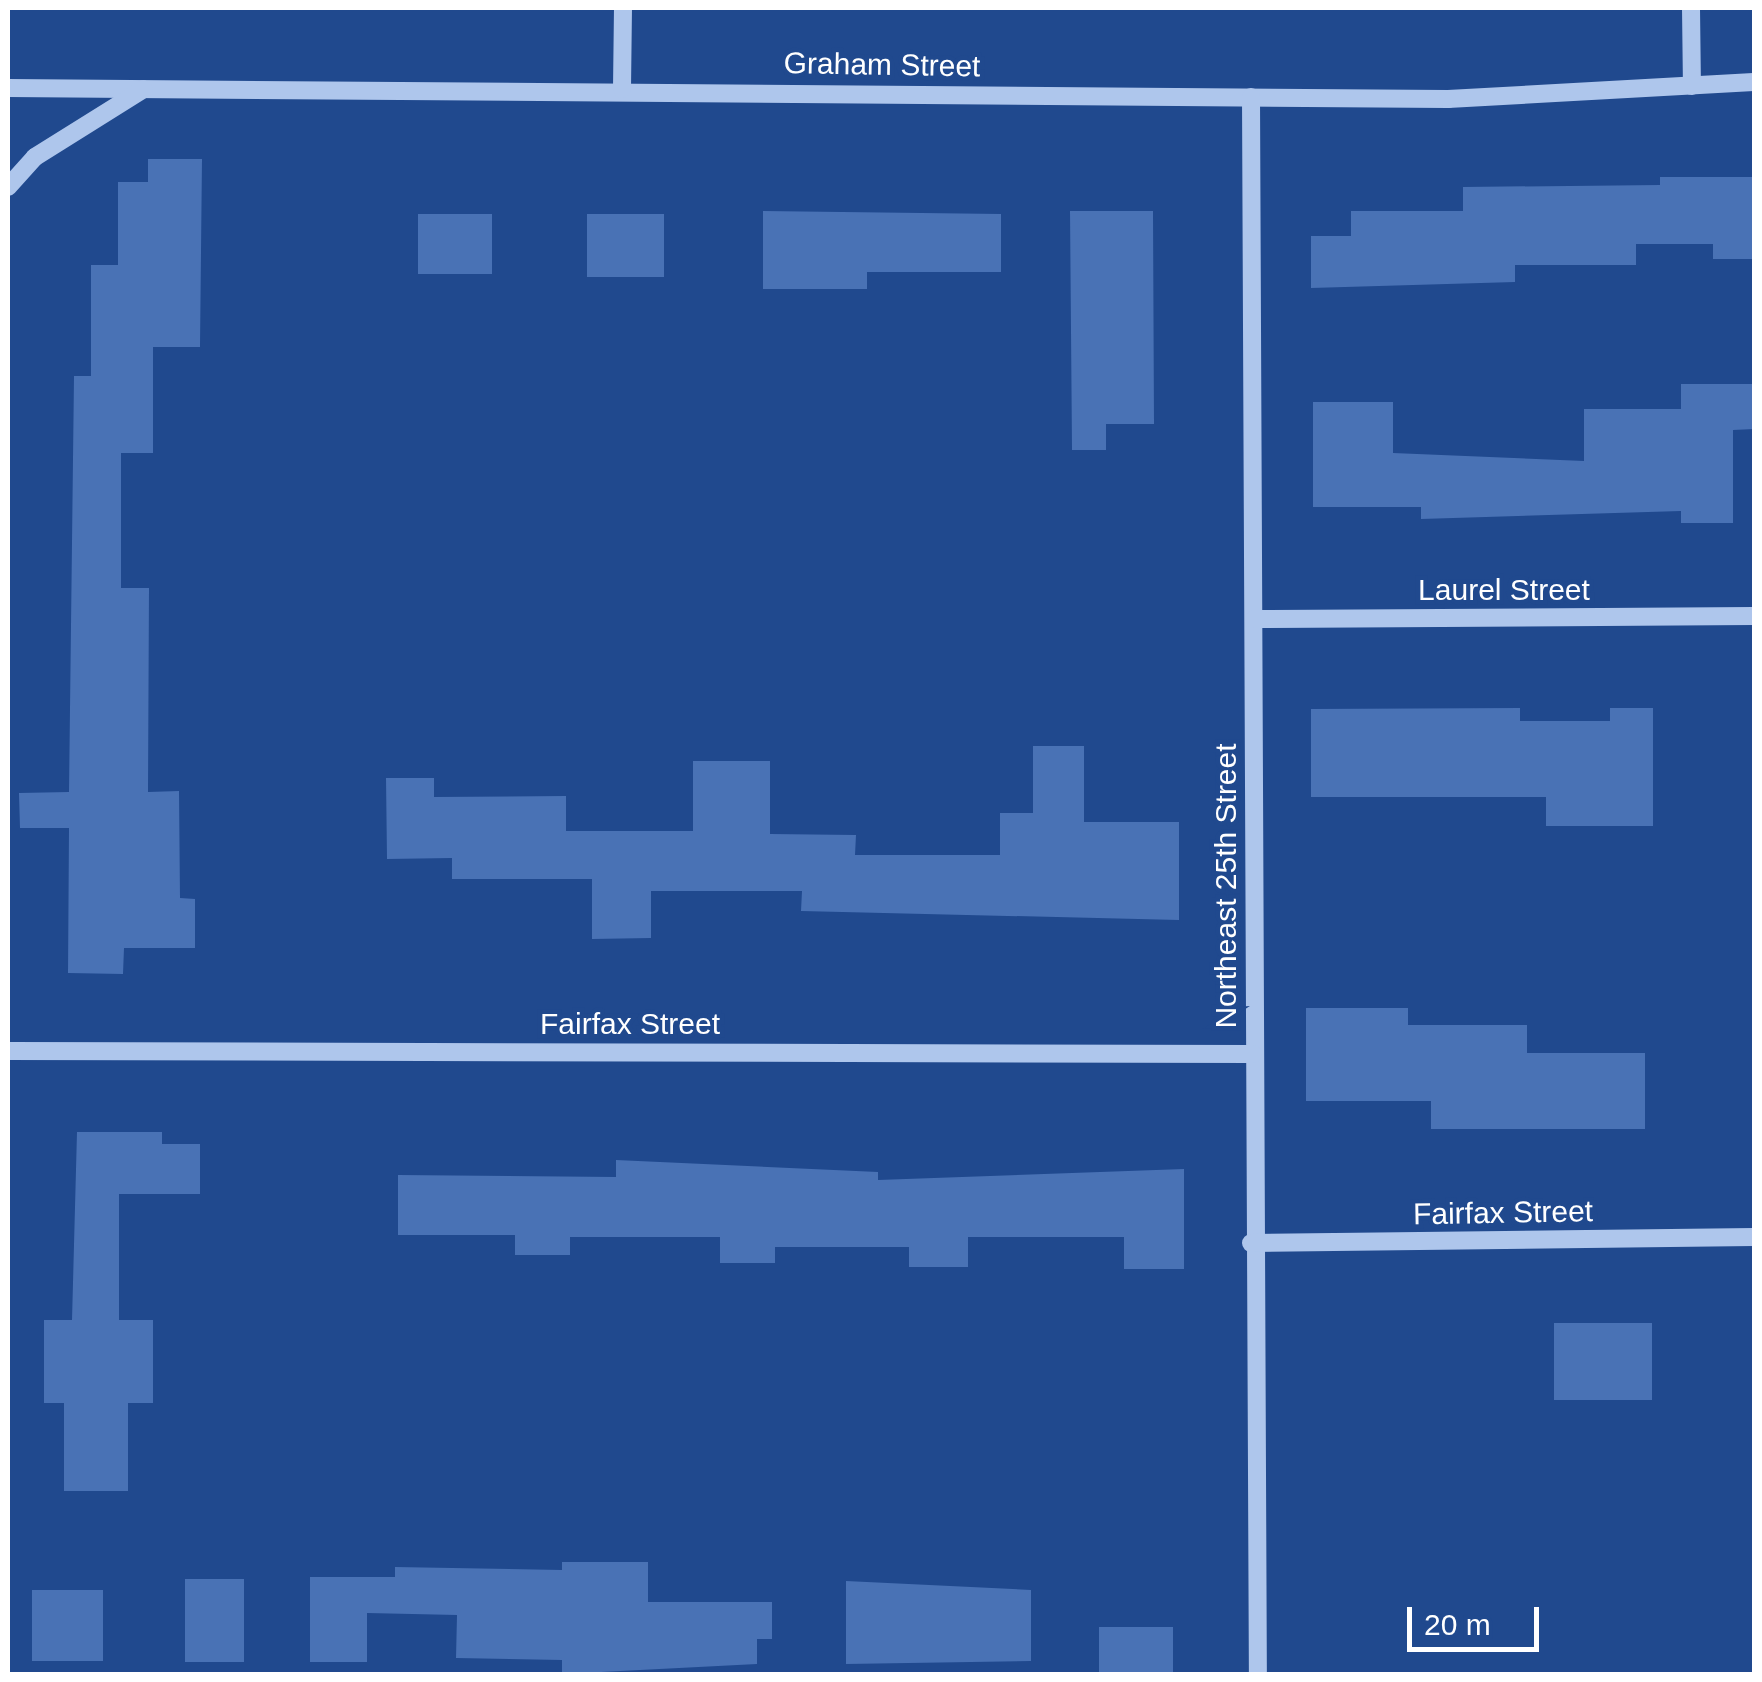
<!DOCTYPE html>
<html>
<head>
<meta charset="utf-8">
<style>
  body { margin:0 }
  #map { position:relative; width:1762px; height:1682px; overflow:hidden; background:#20498e; font-family:Helvetica,sans-serif }
  div>[style] { position:absolute }
  .building>* { inset:0; background:#4972b5 }
  .minor>* { height:18px; margin:-9px; padding:0 9px; transform-origin:9px; border-radius:9px; background:#aec6ec }
  span { translate:-50% -50%; white-space:nowrap; text-align:center; line-height:1.15; -webkit-text-stroke:9px #20498e; paint-order:stroke }
  .street-label { font-size:30px; color:#fff }
  .frame { position:absolute; inset:0; border:10px solid #fff; pointer-events:none }
  .scale { position:absolute; left:1407px; top:1607px; width:132px; height:45px; box-sizing:border-box; border:5px solid #fff; border-top:0; padding-left:12px; font-size:30px; line-height:35px; white-space:nowrap; color:#fff; -webkit-text-stroke:8px #20498e; paint-order:stroke }
</style>
</head>
<body>
<div id="map">
  <div class="building">
    <div style="clip-path:polygon(148px 159px,202px 159px,200px 347px,153px 347px,153px 453px,121px 453px,121px 588px,149px 588px,148px 792px,179px 791px,180px 898px,195px 899px,195px 948px,124px 948px,123px 974px,68px 973px,69px 828px,20px 828px,19px 793px,69px 792px,74px 376px,91px 376px,91px 265px,118px 265px,118px 182px,148px 182px)"></div>
    <div style="clip-path:polygon(1660px 177px,1754px 177px,1754px 259px,1713px 259px,1713px 244px,1636px 244px,1636px 265px,1515px 265px,1515px 282px,1311px 288px,1311px 236px,1351px 236px,1351px 211px,1463px 211px,1463px 187px,1660px 185px)"></div>
    <div style="clip-path:polygon(763px 211px,1001px 214px,1001px 272px,867px 272px,867px 289px,763px 289px)"></div>
    <div style="clip-path:polygon(1070px 211px,1153px 211px,1154px 424px,1106px 424px,1106px 450px,1072px 450px)"></div>
    <div style="clip-path:polygon(418px 214px,492px 214px,492px 274px,418px 274px)"></div>
    <div style="clip-path:polygon(587px 214px,664px 214px,664px 277px,587px 277px)"></div>
    <div style="clip-path:polygon(1681px 384px,1754px 384px,1754px 429px,1733px 430px,1733px 523px,1681px 523px,1681px 511px,1421px 519px,1421px 507px,1313px 507px,1313px 402px,1393px 402px,1393px 453px,1584px 461px,1584px 409px,1681px 409px)"></div>
    <div style="clip-path:polygon(1520px 708px,1520px 721px,1610px 721px,1610px 708px,1653px 708px,1653px 826px,1546px 826px,1546px 797px,1311px 797px,1311px 709px)"></div>
    <div style="clip-path:polygon(1033px 746px,1084px 746px,1084px 822px,1179px 822px,1179px 920px,801px 911px,802px 891px,651px 891px,651px 938px,592px 939px,592px 879px,452px 879px,452px 858px,387px 859px,386px 778px,434px 778px,434px 797px,566px 796px,566px 831px,693px 831px,693px 761px,770px 761px,770px 834px,856px 835px,855px 855px,1000px 855px,1000px 813px,1033px 813px)"></div>
    <div style="clip-path:polygon(1306px 1008px,1408px 1008px,1408px 1025px,1527px 1025px,1527px 1053px,1645px 1053px,1645px 1129px,1431px 1129px,1431px 1101px,1306px 1101px)"></div>
    <div style="clip-path:polygon(77px 1132px,162px 1132px,162px 1144px,200px 1144px,200px 1194px,119px 1194px,119px 1320px,153px 1320px,153px 1403px,128px 1403px,128px 1491px,64px 1491px,64px 1403px,44px 1403px,44px 1320px,72px 1320px)"></div>
    <div style="clip-path:polygon(616px 1160px,878px 1172px,878px 1180px,1184px 1169px,1184px 1269px,1124px 1269px,1124px 1237px,968px 1237px,968px 1267px,909px 1267px,909px 1247px,775px 1247px,775px 1263px,720px 1263px,720px 1237px,570px 1237px,570px 1255px,515px 1255px,515px 1235px,398px 1235px,398px 1175px,616px 1177px)"></div>
    <div style="clip-path:polygon(1554px 1323px,1652px 1323px,1652px 1400px,1554px 1400px)"></div>
    <div style="clip-path:polygon(562px 1562px,648px 1562px,648px 1602px,772px 1602px,772px 1639px,757px 1639px,757px 1664px,562px 1674px,562px 1660px,456px 1658px,457px 1615px,367px 1613px,367px 1662px,310px 1662px,310px 1577px,395px 1577px,395px 1567px,562px 1570px)"></div>
    <div style="clip-path:polygon(185px 1579px,244px 1579px,244px 1662px,185px 1662px)"></div>
    <div style="clip-path:polygon(846px 1581px,1031px 1590px,1031px 1661px,846px 1664px)"></div>
    <div style="clip-path:polygon(32px 1590px,103px 1590px,103px 1661px,32px 1661px)"></div>
    <div style="clip-path:polygon(1099px 1627px,1173px 1627px,1173px 1674px,1099px 1674px)"></div>
  </div>
  <div class="minor">
    <div style="left:1691px;top:8px;width:78px;rotate:89.3deg"></div>
    <div style="left:8px;top:88px;width:1440px;rotate:0.44deg"></div>
    <div style="left:1448px;top:99px;width:306px;rotate:-3.2deg"></div>
    <div style="left:622px;top:89px;width:81px;rotate:-89.3deg"></div>
    <div style="left:1251px;top:97px;width:1577px;rotate:89.75deg"></div>
    <div style="left:8px;top:187px;width:40px;rotate:-48deg"></div>
    <div style="left:35px;top:157px;width:128px;rotate:-32deg"></div>
    <div style="left:1254px;top:619px;width:500px;rotate:-0.34deg"></div>
    <div style="left:8px;top:1051px;width:1245px;rotate:0.14deg"></div>
    <div style="left:1251px;top:1243px;width:503px;rotate:-0.68deg"></div>
  </div>
  <div class="street-label">
    <span style="left:882px;top:65px;rotate:1deg">Graham Street</span>
    <span style="left:1504px;top:590px">Laurel Street</span>
    <span style="left:1226px;top:886px;rotate:-90deg">Northeast 25th Street</span>
    <span style="left:630px;top:1024px">Fairfax Street</span>
    <span style="left:1503px;top:1213px;rotate:-1deg">Fairfax Street</span>
  </div>
  <div class="frame"></div>
  <div class="scale">20 m</div>
</div>
</body>
</html>
